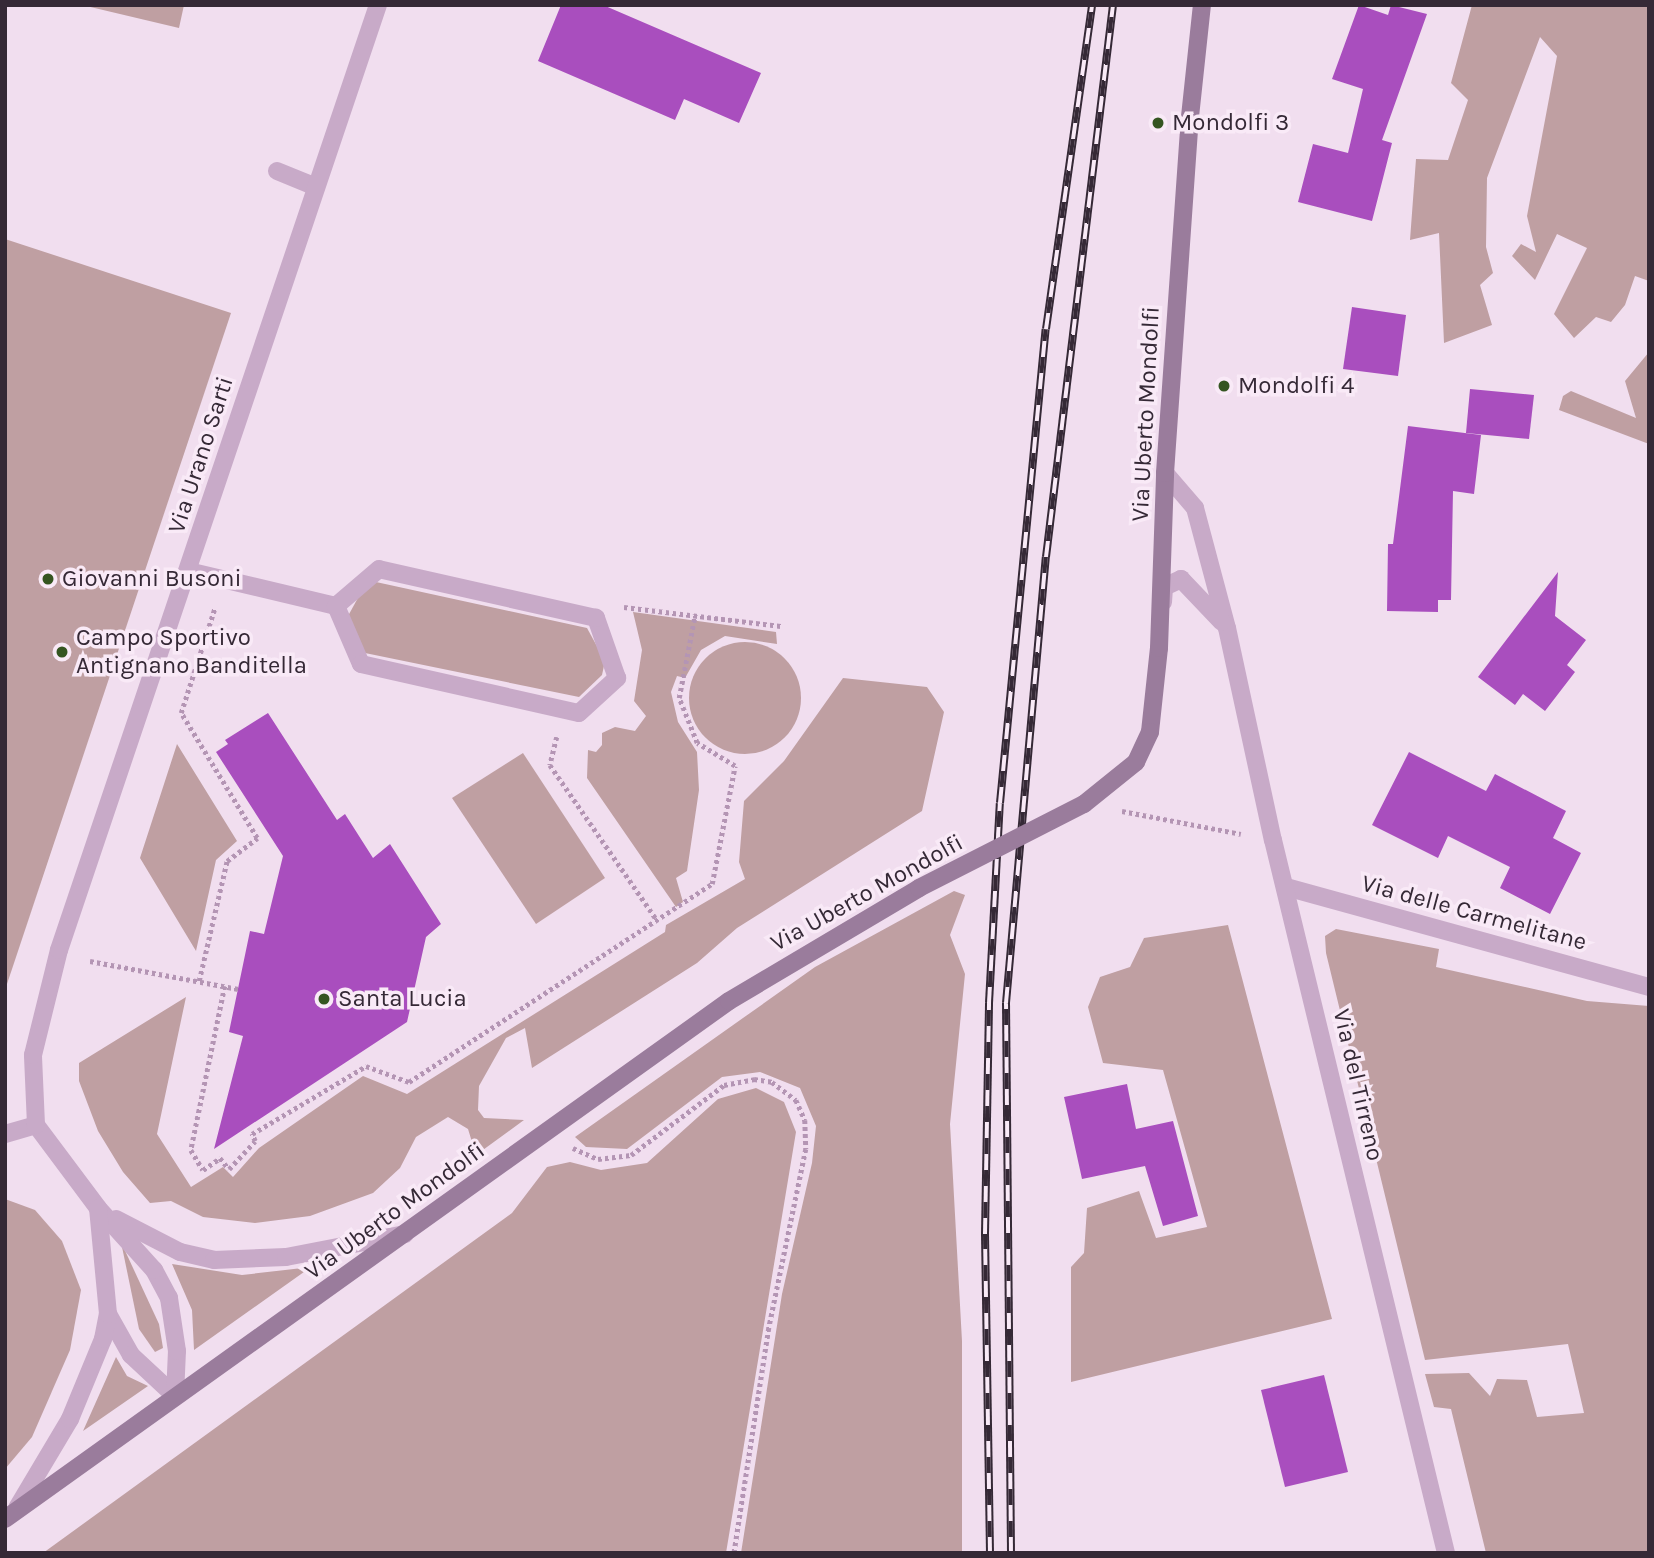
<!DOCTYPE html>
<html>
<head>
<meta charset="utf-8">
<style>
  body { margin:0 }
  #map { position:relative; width:1654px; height:1558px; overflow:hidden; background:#f1deef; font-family:Karla,sans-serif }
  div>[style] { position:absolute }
  .green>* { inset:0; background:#bf9fa2 }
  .round { border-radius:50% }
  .building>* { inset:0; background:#a94ebe }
  .path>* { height:4.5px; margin-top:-2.25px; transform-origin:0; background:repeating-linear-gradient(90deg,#b495b4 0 3.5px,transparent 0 7px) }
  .service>* { height:18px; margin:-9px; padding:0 9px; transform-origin:9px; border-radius:9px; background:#c8aac8 }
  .minor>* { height:18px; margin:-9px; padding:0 9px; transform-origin:9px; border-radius:9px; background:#c8aac8 }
  .tertiary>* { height:18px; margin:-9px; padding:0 9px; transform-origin:9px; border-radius:9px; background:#c8aac8 }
  .secondary>* { height:18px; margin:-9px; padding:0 9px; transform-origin:9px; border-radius:9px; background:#9a7c9c }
  .rail>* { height:8px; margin-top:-4px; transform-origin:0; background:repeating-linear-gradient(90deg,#f9eaf7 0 16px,#352936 0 32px); box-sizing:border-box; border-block:2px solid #352936 }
  .secondary-bridge>* { height:18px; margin:-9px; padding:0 9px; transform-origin:9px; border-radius:9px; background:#9a7c9c }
  .dots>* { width:19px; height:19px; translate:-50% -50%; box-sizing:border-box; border:4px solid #f9eaf7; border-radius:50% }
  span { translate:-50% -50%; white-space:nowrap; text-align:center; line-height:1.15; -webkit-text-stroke:7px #f9eaf7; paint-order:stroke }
  .poi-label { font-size:24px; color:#352936 }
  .left { translate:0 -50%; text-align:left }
  .street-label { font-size:24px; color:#352936 }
  .frame { position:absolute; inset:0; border:7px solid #352936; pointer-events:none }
</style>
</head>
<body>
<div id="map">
  <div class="green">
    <div style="clip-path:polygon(82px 5px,184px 5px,179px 28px)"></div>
    <div style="clip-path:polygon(1472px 5px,1649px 5px,1649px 281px,1635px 276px,1625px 305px,1611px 322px,1596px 317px,1574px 338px,1554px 314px,1587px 248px,1557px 234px,1535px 280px,1512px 256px,1521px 244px,1536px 252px,1527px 216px,1557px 56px,1540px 37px,1487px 178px,1486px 247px,1493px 273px,1480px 285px,1492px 325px,1444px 343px,1439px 233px,1410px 240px,1416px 159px,1448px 160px,1468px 100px,1451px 83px)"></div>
    <div style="clip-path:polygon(5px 239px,231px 313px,5px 990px)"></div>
    <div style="clip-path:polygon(1649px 352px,1649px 444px,1559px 410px,1563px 396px,1571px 391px,1636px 418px,1625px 381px)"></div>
    <div style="clip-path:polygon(376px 582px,587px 628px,605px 661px,602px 675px,579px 697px,365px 653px,348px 616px,359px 596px)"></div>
    <div style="clip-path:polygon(633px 612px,776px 632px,777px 644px,725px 636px,701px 650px,685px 678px,677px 676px,671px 692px,678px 722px,697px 752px,699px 790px,687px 871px,676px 878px,683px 902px,676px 907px,587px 778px,588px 750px,596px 752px,602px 745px,602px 733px,615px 727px,635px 731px,646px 716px,634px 701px,642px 650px)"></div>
    <div class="round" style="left:689px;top:642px;width:112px;height:112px"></div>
    <div style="clip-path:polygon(843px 678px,927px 687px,944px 712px,922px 811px,737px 928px,697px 963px,532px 1068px,525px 1028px,506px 1038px,479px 1086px,478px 1110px,484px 1118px,524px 1120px,476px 1155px,468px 1129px,448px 1117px,416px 1137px,400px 1168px,373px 1193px,310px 1216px,255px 1223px,203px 1217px,171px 1201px,150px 1203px,123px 1172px,98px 1131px,79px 1081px,79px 1063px,186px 997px,157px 1134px,191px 1187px,223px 1167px,233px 1177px,259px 1148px,363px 1076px,407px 1094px,665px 932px,666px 925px,745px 879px,739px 862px,744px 801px,784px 761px)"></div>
    <div style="clip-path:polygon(177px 744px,237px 841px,216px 860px,196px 951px,140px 858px)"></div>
    <div style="clip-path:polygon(523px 753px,605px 878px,536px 924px,452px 798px)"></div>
    <div style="clip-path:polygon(954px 891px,965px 895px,950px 935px,965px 974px,950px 1124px,962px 1341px,962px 1553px,741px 1553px,782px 1294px,812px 1163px,816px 1126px,800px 1088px,760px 1072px,722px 1077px,627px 1149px,586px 1147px,575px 1137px,815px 967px)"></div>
    <div style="clip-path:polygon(1228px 925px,1332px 1319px,1071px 1382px,1071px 1267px,1084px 1253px,1087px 1208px,1139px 1191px,1156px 1238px,1207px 1227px,1163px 1070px,1103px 1063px,1088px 1007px,1100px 977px,1130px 967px,1144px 938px)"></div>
    <div style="clip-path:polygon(1336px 929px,1439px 949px,1436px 967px,1587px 1001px,1649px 1006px,1649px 1553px,1486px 1553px,1451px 1409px,1434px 1407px,1425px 1374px,1469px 1373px,1490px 1396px,1497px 1379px,1527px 1380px,1537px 1417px,1584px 1413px,1568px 1344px,1425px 1360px,1326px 953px,1325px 936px)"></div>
    <div style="clip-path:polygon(756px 1088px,784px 1102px,796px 1132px,726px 1553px,43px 1553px,512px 1213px,547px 1167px,570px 1162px,601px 1170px,647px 1163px,718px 1099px)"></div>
    <div style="clip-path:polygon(5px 1199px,35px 1210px,62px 1241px,81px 1290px,70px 1350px,32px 1437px,5px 1469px)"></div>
    <div style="clip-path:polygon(121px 1242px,159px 1324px,163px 1348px,155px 1352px,139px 1329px)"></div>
    <div style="clip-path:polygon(172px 1264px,242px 1275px,311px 1267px,194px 1350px,192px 1310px)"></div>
    <div style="clip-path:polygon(116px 1357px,127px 1376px,148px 1386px,83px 1431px)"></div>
  </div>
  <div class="building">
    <div style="clip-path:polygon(561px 5px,603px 5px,761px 73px,739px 123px,684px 99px,675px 120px,538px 61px)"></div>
    <div style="clip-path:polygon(1359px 5px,1388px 15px,1391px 5px,1427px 14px,1382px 140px,1392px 143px,1372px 221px,1298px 202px,1313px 144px,1348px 153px,1363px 89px,1332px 79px)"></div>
    <div style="clip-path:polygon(1352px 307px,1406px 315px,1398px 376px,1343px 369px)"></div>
    <div style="clip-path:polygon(1470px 389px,1534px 395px,1529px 439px,1466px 433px)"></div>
    <div style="clip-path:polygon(1408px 426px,1481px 435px,1474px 494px,1453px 491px,1451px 600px,1438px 600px,1438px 612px,1387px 611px,1388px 544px,1393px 544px)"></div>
    <div style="clip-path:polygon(1558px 572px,1555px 616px,1586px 640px,1567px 665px,1575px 672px,1545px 711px,1523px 694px,1515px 705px,1478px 677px)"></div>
    <div style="clip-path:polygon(268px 713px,337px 820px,345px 814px,373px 858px,390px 844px,441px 924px,426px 937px,407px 1022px,214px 1149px,243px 1036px,229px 1032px,250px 931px,264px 934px,283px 856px,216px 752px,228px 744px,225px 740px)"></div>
    <div style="clip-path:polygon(1409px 752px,1486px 791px,1495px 774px,1566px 811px,1553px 838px,1581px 853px,1550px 914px,1500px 888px,1510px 867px,1448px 836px,1438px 858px,1372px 825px)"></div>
    <div style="clip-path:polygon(1127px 1084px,1136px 1129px,1173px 1121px,1198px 1216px,1163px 1226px,1145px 1166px,1082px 1179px,1064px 1097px)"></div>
    <div style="clip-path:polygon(1324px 1375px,1348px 1472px,1285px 1487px,1261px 1390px)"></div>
  </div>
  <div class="path">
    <div style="left:624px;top:607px;width:158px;rotate:6.9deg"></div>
    <div style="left:557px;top:737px;width:29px;rotate:104deg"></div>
    <div style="left:550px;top:765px;width:188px;rotate:55.4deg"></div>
    <div style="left:1122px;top:811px;width:121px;rotate:10.9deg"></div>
    <div style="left:90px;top:961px;width:151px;rotate:10.7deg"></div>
    <div style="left:199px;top:981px;width:123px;rotate:-76.9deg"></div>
    <div style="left:227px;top:861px;width:38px;rotate:-37deg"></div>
    <div style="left:257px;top:838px;width:146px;rotate:-121.3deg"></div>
    <div style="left:181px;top:713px;width:111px;rotate:-72.2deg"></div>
    <div style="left:225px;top:986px;width:167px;rotate:101.7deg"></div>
    <div style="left:191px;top:1150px;width:23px;rotate:59deg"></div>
    <div style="left:203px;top:1170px;width:21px;rotate:-35deg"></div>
    <div style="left:220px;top:1158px;width:14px;rotate:51deg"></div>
    <div style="left:229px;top:1169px;width:38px;rotate:-47deg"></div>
    <div style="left:255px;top:1141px;width:8px;rotate:-113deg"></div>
    <div style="left:252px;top:1134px;width:133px;rotate:-30.8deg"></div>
    <div style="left:366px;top:1066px;width:46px;rotate:20.4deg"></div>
    <div style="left:409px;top:1082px;width:362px;rotate:-33.2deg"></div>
    <div style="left:712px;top:884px;width:120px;rotate:-79deg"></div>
    <div style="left:735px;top:766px;width:44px;rotate:-148.8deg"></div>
    <div style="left:697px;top:743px;width:48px;rotate:-111.8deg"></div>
    <div style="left:679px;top:698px;width:85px;rotate:-79.1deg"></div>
    <div style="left:573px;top:1148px;width:27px;rotate:24deg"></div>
    <div style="left:598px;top:1159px;width:33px;rotate:-7deg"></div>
    <div style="left:631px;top:1155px;width:116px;rotate:-37deg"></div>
    <div style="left:724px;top:1085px;width:31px;rotate:-11deg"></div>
    <div style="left:754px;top:1079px;width:18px;rotate:9deg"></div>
    <div style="left:772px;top:1082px;width:30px;rotate:37deg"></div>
    <div style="left:796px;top:1100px;width:22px;rotate:66deg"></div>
    <div style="left:805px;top:1120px;width:29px;rotate:88deg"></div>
    <div style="left:806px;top:1149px;width:183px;rotate:101.7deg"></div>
    <div style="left:769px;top:1328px;width:228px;rotate:98.8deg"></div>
  </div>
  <div class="service">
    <div style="left:277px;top:171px;width:42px;rotate:22.3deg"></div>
    <div style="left:188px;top:571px;width:152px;rotate:13.3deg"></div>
    <div style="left:336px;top:606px;width:63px;rotate:66.7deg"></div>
    <div style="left:361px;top:664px;width:223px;rotate:12.7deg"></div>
    <div style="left:579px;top:713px;width:52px;rotate:-42.6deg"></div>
    <div style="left:617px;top:678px;width:64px;rotate:-109.3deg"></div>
    <div style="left:596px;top:618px;width:222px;rotate:-167.3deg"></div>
    <div style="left:379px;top:569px;width:57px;rotate:139.3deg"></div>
  </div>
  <div class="minor">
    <div style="left:1286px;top:887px;width:377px;rotate:15.4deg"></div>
    <div style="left:5px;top:1134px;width:32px;rotate:-16deg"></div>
    <div style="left:116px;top:1219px;width:72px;rotate:27.3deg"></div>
    <div style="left:180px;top:1252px;width:35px;rotate:13deg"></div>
    <div style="left:214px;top:1260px;width:72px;rotate:-2.4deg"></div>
    <div style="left:286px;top:1257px;width:121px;rotate:-10.9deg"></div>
    <div style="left:108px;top:1314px;width:47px;rotate:60.7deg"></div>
    <div style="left:131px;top:1355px;width:60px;rotate:43deg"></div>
    <div style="left:175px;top:1396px;width:45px;rotate:-87.5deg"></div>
    <div style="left:177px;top:1351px;width:54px;rotate:-98.6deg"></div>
    <div style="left:169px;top:1298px;width:32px;rotate:-118deg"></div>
    <div style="left:154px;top:1270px;width:84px;rotate:-132.1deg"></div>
    <div style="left:98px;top:1208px;width:104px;rotate:-126.8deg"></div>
    <div style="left:36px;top:1125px;width:70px;rotate:-92.5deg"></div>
    <div style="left:33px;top:1055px;width:108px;rotate:-76.1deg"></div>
    <div style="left:59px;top:950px;width:997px;rotate:-71.35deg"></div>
    <div style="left:17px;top:1508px;width:104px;rotate:-59.2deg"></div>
    <div style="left:70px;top:1419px;width:87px;rotate:-67.6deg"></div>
    <div style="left:103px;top:1339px;width:25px;rotate:-79deg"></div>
    <div style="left:108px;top:1314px;width:106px;rotate:-95.4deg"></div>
  </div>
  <div class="tertiary">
    <div style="left:1165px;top:473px;width:46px;rotate:49.4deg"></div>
    <div style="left:1195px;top:508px;width:124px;rotate:75.1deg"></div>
    <div style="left:1227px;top:628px;width:217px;rotate:77.8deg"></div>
    <div style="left:1273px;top:840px;width:734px;rotate:76.36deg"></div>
    <div style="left:1163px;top:602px;width:15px;rotate:-86deg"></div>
    <div style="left:1164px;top:587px;width:19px;rotate:-25deg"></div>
    <div style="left:1181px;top:579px;width:59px;rotate:46.4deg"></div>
  </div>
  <div class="secondary">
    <div style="left:1150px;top:732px;width:84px;rotate:-83.9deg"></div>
    <div style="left:1159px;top:648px;width:175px;rotate:-88deg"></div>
    <div style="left:1165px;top:473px;width:348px;rotate:-86deg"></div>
    <div style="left:1189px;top:126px;width:122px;rotate:-83.9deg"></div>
    <div style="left:5px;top:1519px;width:890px;rotate:-35.58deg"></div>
    <div style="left:729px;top:1001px;width:221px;rotate:-30.7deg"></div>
  </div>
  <div class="rail">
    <div style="left:990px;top:1553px;width:319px;rotate:-90.9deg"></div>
    <div style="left:985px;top:1234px;width:231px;rotate:-89deg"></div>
    <div style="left:989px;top:1003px;width:200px;rotate:-86.9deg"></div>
    <div style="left:1000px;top:803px;width:476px;rotate:-84.5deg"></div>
    <div style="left:1046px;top:329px;width:327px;rotate:-81.9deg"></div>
    <div style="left:1011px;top:1553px;width:550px;rotate:-90.52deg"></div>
    <div style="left:1006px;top:1003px;width:448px;rotate:-84.9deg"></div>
    <div style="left:1046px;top:557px;width:556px;rotate:-83.08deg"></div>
  </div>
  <div class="secondary-bridge">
    <div style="left:919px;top:888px;width:185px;rotate:-27deg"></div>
    <div style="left:1084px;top:804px;width:67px;rotate:-38.9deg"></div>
    <div style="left:1136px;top:762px;width:33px;rotate:-65deg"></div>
  </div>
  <div class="dots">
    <div style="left:1158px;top:123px;background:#355521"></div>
    <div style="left:1224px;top:386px;background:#355521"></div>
    <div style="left:48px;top:579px;background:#355521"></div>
    <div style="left:62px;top:652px;background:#355521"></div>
    <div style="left:324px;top:999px;background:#355521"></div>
  </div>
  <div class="poi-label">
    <span class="left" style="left:1172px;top:123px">Mondolfi 3</span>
    <span class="left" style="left:1238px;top:386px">Mondolfi 4</span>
    <span class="left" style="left:62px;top:579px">Giovanni Busoni</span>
    <span class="left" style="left:76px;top:652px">Campo Sportivo<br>Antignano Banditella</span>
    <span class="left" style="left:338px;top:999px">Santa Lucia</span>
  </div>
  <div class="street-label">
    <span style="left:1146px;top:414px;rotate:-87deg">Via Uberto Mondolfi</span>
    <span style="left:201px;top:455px;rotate:-72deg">Via Urano Sarti</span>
    <span style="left:867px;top:893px;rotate:-29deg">Via Uberto Mondolfi</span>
    <span style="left:1474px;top:913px;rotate:15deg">Via delle Carmelitane</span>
    <span style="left:1358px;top:1085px;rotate:77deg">Via del Tirreno</span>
    <span style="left:395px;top:1211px;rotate:-36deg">Via Uberto Mondolfi</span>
  </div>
  <div class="frame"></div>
</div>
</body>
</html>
